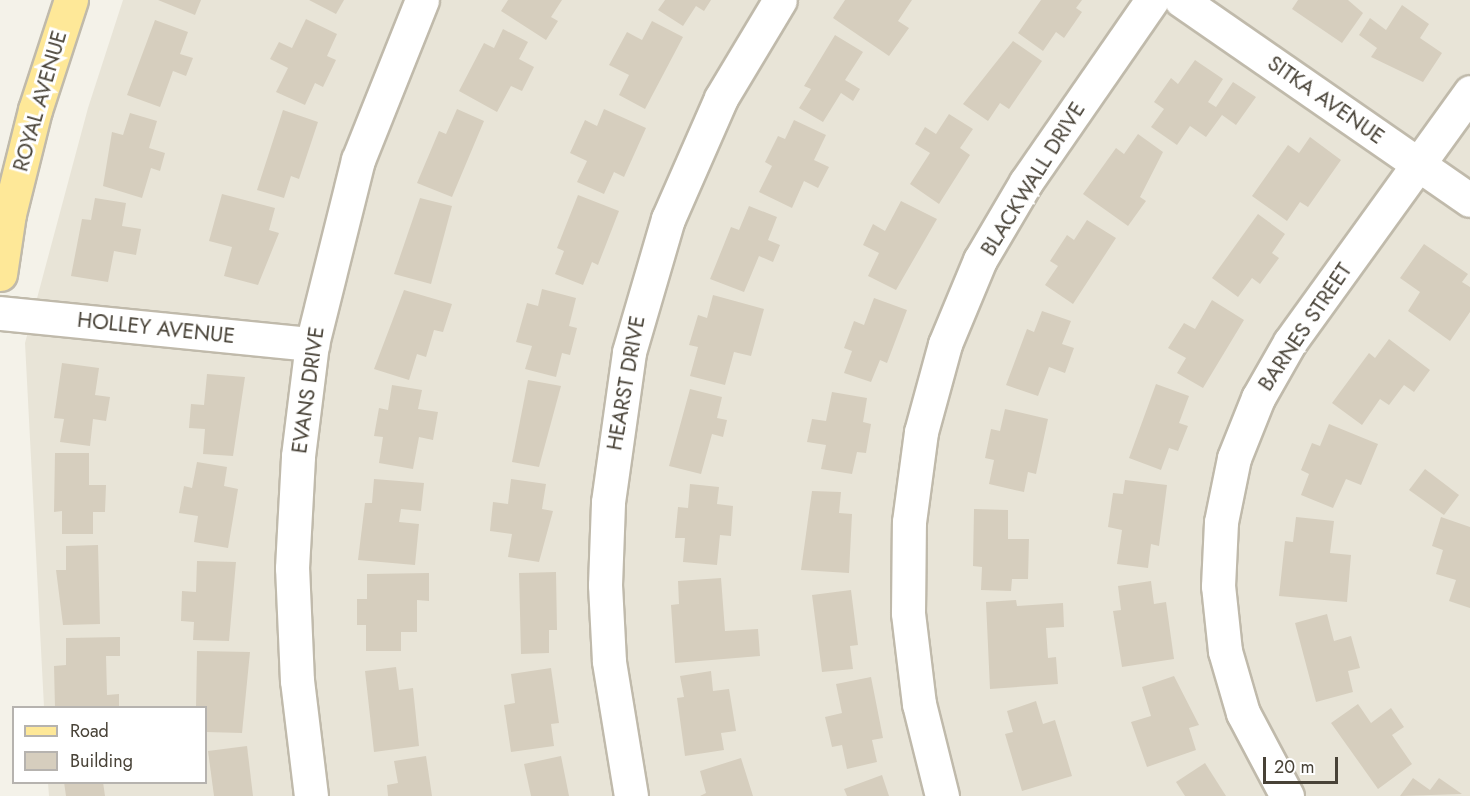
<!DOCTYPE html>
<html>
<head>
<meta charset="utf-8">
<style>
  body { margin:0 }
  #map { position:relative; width:1470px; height:796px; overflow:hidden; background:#f4f2e9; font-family:Jost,sans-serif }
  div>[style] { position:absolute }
  .residential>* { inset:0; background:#e8e4d7 }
  .building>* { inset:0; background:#d6cebe }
  .roads { filter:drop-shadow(2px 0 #c0baab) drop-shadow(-2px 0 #c0baab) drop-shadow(0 2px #c0baab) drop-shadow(0 -2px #c0baab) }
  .minor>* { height:33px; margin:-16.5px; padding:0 16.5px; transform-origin:16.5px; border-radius:16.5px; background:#fff }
  .major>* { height:33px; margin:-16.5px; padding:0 16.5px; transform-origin:16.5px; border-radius:16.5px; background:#fee898 }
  span { translate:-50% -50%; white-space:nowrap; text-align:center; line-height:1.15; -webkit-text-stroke:6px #fff; paint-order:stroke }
  .street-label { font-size:21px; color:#484237 }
  .legend { position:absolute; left:12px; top:706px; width:195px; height:78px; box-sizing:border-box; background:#fff; border:2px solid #b6b3af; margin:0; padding:8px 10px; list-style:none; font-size:18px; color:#484237 }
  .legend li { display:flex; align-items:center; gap:12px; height:30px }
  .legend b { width:30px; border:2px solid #b6b3af }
  .scale { position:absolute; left:1263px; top:757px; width:75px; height:27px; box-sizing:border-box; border:3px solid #484237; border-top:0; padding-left:8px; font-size:18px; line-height:21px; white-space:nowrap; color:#484237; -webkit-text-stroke:4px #fff; paint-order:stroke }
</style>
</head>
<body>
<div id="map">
  <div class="residential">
    <div style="clip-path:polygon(123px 0,1470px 0,1470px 796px,49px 796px,48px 783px,206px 782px,206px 708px,44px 707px,25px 343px,88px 108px)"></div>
  </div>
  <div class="building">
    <div style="clip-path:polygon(158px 0,201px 0,195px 15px)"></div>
    <div style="clip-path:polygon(309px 0,344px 0,336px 14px)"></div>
    <div style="clip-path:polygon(508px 0,562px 0,551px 17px,558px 21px,546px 40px,501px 11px)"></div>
    <div style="clip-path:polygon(665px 0,711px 0,704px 11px,696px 6px,683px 26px,658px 10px)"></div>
    <div style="clip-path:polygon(845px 0,912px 0,898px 21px,909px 28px,889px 56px,833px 18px)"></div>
    <div style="clip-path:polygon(1041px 0,1082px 0,1076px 8px,1082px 12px,1064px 38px,1056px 32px,1043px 51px,1018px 33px)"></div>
    <div style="clip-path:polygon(1298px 0,1348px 0,1363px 13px,1342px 43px,1292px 9px)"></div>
    <div style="clip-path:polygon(1402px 5px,1429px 24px,1420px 38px,1442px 53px,1423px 82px,1371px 57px,1377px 48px,1359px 35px,1370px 18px,1386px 30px)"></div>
    <div style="clip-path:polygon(306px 19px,337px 34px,327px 56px,336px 60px,323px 87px,315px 83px,305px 105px,276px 92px,288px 68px,270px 59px,279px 42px,292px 48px)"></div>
    <div style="clip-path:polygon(155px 20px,188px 32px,180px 54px,193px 58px,186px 76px,173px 71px,160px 107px,127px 95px)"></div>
    <div style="clip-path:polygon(652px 21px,683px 37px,645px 109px,619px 95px,629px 75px,609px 65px,627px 32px,642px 40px)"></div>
    <div style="clip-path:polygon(503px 29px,528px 42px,519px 59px,534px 67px,522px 91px,511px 86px,497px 112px,459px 91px,484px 43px,494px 48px)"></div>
    <div style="clip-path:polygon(835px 35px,863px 52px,845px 80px,860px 89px,853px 101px,841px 93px,823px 122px,799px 108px,811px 89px,804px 86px)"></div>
    <div style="clip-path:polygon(1013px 41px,1042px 61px,1009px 109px,1000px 103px,988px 121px,963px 104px)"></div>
    <div style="clip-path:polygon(1195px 60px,1223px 79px,1208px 102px,1216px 107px,1233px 82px,1256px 97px,1236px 125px,1222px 115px,1206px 137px,1190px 126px,1177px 145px,1151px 127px,1164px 109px,1154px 102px,1171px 78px,1178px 84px)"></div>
    <div style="clip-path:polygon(457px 109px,484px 121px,452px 197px,417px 183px,439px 131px,446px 134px)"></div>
    <div style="clip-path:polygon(604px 109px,646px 128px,624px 177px,614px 172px,604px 194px,577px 182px,587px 161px,570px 153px,585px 120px,597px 126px)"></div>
    <div style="clip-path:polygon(283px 110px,318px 122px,299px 179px,291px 176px,284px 198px,257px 190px)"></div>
    <div style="clip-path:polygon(130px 113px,157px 121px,149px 148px,165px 153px,160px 171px,151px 168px,142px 198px,103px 186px,112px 132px,123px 135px)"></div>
    <div style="clip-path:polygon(949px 114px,973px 129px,960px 148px,970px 155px,939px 204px,910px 184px,930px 153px,915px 144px,925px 127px,936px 134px)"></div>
    <div style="clip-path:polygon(794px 120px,826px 135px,814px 160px,829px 167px,818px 188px,804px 181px,792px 208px,759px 192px,772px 166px,765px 162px,778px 136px,785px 139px)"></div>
    <div style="clip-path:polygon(1138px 134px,1163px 152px,1140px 197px,1146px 201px,1128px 226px,1083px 194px,1116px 148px,1124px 154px)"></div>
    <div style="clip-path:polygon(1310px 137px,1341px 160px,1308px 207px,1300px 202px,1287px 221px,1252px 196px,1288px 145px,1299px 153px)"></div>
    <div style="clip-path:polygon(222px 194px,275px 208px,269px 230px,279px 233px,258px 285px,224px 276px,232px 247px,209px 241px)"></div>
    <div style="clip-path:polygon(578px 195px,619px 211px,598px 265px,592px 262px,583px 285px,555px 274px,564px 251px,557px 248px)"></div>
    <div style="clip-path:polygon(95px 198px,126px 203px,122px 226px,141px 229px,136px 255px,114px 251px,108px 282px,71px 276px,82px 219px,91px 220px)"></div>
    <div style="clip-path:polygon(420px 198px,452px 206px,431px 284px,394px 274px)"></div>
    <div style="clip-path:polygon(901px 201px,937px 219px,896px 290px,868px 276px,879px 253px,863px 245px,873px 224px,885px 231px)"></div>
    <div style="clip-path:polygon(749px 206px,777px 217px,768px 240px,780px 245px,773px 262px,759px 256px,744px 292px,710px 279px,731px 227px,739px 230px)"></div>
    <div style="clip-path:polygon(1258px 214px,1285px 234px,1272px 253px,1279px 258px,1260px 284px,1252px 278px,1238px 297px,1212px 278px)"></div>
    <div style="clip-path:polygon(1087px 220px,1116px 238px,1073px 304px,1045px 285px,1058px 266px,1050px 261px,1067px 235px,1074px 240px)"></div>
    <div style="clip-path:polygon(1424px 244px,1468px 274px,1462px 282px,1470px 287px,1470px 312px,1450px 341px,1408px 311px,1420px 292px,1400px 278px)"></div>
    <div style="clip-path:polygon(542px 289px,576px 298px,569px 326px,577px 328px,570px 355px,562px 353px,556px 377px,525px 369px,532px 346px,516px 342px,527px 303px,538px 306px)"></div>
    <div style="clip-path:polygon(404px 290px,452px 304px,443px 332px,434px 330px,426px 357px,417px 354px,409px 380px,374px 369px)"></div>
    <div style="clip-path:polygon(713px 295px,764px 309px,751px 356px,734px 352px,725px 385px,690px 376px,698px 347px,689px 345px,698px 315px,707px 318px)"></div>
    <div style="clip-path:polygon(874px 298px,907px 310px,887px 363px,880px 360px,871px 382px,844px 373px,852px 351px,844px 348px,854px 321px,864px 325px)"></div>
    <div style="clip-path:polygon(1212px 300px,1244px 320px,1203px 388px,1177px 373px,1186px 358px,1168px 348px,1184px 323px,1195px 329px)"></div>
    <div style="clip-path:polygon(1042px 311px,1071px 321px,1062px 344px,1074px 348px,1065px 373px,1049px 367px,1038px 396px,1006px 385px,1027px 329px,1034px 332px)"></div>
    <div style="clip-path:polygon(1389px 339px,1430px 370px,1414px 392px,1404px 385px,1389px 405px,1380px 399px,1362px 425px,1332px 403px,1369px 353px,1375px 358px)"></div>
    <div style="clip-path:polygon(62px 363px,99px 368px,95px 395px,110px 397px,106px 421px,93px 419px,90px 446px,60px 442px,64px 419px,54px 418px)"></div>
    <div style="clip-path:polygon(207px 374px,245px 377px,233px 456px,203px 454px,205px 429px,189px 428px,191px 404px,204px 405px)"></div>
    <div style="clip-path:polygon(528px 380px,561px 386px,539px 467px,512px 462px)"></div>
    <div style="clip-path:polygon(1156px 384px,1189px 396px,1179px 423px,1188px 426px,1178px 451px,1169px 448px,1161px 470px,1129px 458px)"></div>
    <div style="clip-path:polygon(392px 385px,422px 390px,418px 409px,438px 412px,433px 440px,419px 437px,413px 469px,379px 463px,383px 437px,374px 436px,379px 408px,388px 410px)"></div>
    <div style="clip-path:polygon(690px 389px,722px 397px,717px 418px,727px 420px,723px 437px,712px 434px,701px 474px,669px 466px)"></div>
    <div style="clip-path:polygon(832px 392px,867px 398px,863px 422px,871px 424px,866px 453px,857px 452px,852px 474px,821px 469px,826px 445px,807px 442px,812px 419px,826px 421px)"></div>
    <div style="clip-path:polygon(1005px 409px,1048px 419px,1036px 474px,1028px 472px,1024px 492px,989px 484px,994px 460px,985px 458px,991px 429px,1000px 431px)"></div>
    <div style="clip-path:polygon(1329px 424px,1378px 444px,1361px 485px,1346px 479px,1333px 508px,1301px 495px,1309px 474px,1301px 470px,1312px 443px,1320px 446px)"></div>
    <div style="clip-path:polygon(55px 453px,89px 453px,89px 485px,106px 485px,105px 512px,93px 512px,93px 534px,62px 534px,62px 511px,54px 512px)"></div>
    <div style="clip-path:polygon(197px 462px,227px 467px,224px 486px,238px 489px,228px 548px,194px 542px,198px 516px,179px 513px,184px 486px,192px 488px)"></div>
    <div style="clip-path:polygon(1425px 469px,1459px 495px,1444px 515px,1409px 490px)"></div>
    <div style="clip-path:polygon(374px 479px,424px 483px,421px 511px,401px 509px,399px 522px,419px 524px,415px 565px,358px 560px,365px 503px,372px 503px)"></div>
    <div style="clip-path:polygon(511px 479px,546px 484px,542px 509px,553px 511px,539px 562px,508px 557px,512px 534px,490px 531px,493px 502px,508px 504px)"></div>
    <div style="clip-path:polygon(1125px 480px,1167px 485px,1159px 546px,1151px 544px,1148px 568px,1117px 564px,1122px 530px,1108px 527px,1113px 493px,1123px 494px)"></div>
    <div style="clip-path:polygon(690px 484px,719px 487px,717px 504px,733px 506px,731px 536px,720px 535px,717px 565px,683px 562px,685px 538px,675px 538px,678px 507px,688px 508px)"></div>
    <div style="clip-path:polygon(812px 491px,841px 492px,839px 513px,852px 514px,849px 573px,801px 570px)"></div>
    <div style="clip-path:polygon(974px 509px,1008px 510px,1008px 539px,1029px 539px,1028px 579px,1012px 579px,1011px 591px,981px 590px,982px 567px,973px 566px)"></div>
    <div style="clip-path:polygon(1296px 517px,1334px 521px,1330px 553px,1351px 555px,1347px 602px,1279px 596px,1285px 541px,1293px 542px)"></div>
    <div style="clip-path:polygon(1441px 517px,1470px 527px,1470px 608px,1449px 601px,1456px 580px,1436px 574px,1443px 550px,1432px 546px)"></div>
    <div style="clip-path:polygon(98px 545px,100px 624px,63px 625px,56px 570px,66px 570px,66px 546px)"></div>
    <div style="clip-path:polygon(197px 561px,236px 562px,229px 641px,193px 640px,194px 622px,181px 621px,182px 591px,196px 592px)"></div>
    <div style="clip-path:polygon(556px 572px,557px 630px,549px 630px,549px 653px,521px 654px,519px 573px)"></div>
    <div style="clip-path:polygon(429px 573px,429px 601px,417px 600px,417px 632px,401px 632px,401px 651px,366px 651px,366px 625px,357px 625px,357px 599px,367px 599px,367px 574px)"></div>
    <div style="clip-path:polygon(721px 578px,725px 631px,758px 629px,760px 656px,675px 663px,671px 605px,679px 604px,678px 581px)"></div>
    <div style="clip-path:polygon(1151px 581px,1154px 604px,1166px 602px,1174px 659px,1122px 667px,1113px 611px,1121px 610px,1118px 586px)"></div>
    <div style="clip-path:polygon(851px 590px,858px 645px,850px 646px,853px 669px,822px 672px,812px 595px)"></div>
    <div style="clip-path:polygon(1016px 600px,1017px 606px,1063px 603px,1064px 627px,1046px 628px,1048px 658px,1056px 657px,1058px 684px,990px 689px,986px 602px)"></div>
    <div style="clip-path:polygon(1327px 614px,1334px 641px,1351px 636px,1360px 668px,1348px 671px,1353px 692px,1316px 702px,1295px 623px)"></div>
    <div style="clip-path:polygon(120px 637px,120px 656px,106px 656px,107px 695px,119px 694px,119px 708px,55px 708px,54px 666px,66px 665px,66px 638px)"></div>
    <div style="clip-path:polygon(197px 651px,250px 652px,242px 733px,206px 732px,206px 708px,196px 708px)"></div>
    <div style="clip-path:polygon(396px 667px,399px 690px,413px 688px,419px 746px,374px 752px,365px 671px)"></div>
    <div style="clip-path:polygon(551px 668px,559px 723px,551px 724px,554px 746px,511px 752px,504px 705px,515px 703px,511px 674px)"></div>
    <div style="clip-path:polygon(711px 671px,713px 691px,729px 689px,736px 731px,721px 733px,724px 750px,685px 756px,677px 698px,684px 697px,680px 676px)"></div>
    <div style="clip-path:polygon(1174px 676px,1199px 725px,1189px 728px,1196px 750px,1147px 767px,1131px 722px,1151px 716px,1142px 687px)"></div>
    <div style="clip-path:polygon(871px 677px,883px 738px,872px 740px,877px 762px,847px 769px,842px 745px,832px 747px,825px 717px,842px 713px,836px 684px)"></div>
    <div style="clip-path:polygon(1036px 701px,1043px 724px,1055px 720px,1072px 776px,1022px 791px,1005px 734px,1013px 732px,1007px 711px)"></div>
    <div style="clip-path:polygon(1358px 704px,1371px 723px,1391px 708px,1404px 727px,1392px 735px,1412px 764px,1378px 789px,1331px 723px)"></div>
    <div style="clip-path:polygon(247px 746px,253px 796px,214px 796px,208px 751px)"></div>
    <div style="clip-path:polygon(426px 756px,432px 796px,388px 796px,387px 785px,398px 783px,394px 761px)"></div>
    <div style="clip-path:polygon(561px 756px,569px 796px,531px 796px,524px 764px)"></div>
    <div style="clip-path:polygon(741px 758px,753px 796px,700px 796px,706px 793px,700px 771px)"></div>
    <div style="clip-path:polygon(1205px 763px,1226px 796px,1185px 796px,1176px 782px)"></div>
    <div style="clip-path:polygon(882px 775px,889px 796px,847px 796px,844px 789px)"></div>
    <div style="clip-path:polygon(1413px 778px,1430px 790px,1439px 778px,1462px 794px,1400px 796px)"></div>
    <div style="clip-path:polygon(64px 782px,103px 782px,105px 796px,66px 796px)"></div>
  </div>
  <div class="roads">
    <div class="minor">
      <div style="left:1181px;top:0;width:351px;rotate:34.7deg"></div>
      <div style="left:0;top:313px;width:314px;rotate:5.7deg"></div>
      <div style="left:311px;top:796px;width:116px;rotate:-96.9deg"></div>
      <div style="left:297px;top:681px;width:113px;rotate:-92.5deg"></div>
      <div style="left:292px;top:568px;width:112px;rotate:-86.9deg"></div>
      <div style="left:298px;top:456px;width:113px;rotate:-82.9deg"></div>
      <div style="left:312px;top:344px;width:190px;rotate:-76deg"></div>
      <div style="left:358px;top:160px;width:172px;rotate:-68.2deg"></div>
      <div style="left:631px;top:796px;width:137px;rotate:-99.3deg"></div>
      <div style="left:609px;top:661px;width:76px;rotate:-93deg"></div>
      <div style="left:605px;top:585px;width:83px;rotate:-87.9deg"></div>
      <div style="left:608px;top:502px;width:151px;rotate:-82deg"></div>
      <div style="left:629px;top:352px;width:139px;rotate:-73.7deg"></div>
      <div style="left:668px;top:219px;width:132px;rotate:-66.3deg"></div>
      <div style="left:721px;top:98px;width:114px;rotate:-59deg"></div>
      <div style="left:942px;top:796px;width:95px;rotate:-104deg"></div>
      <div style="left:919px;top:704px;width:92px;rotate:-96.9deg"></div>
      <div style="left:908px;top:613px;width:91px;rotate:-89.4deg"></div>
      <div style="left:909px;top:522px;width:91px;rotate:-82.4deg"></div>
      <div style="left:921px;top:432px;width:91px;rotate:-74.7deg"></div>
      <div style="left:945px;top:344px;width:91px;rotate:-67.4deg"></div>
      <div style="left:980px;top:260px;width:91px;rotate:-59.5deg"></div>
      <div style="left:1026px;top:182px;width:221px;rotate:-55.3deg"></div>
      <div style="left:1287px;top:796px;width:94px;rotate:-117.9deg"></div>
      <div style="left:1243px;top:713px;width:65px;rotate:-106.2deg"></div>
      <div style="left:1225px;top:651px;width:65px;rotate:-96.1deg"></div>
      <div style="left:1218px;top:586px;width:64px;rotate:-87.3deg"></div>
      <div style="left:1221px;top:522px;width:65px;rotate:-78.5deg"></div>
      <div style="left:1234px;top:458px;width:65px;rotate:-68.2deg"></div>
      <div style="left:1258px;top:398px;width:64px;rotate:-60.3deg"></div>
      <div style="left:1290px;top:342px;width:308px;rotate:-54.2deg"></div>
    </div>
    <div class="major">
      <div style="left:0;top:274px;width:61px;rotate:-81.5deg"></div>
      <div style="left:9px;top:214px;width:107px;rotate:-76deg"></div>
      <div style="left:35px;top:110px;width:116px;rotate:-71.9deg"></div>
    </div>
  </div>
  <div class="street-label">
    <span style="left:1326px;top:100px;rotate:35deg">SITKA AVENUE</span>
    <span style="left:40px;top:101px;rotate:-74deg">ROYAL AVENUE</span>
    <span style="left:1033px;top:179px;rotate:-58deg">BLACKWALL DRIVE</span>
    <span style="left:1305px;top:327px;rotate:-56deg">BARNES STREET</span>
    <span style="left:156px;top:328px;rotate:6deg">HOLLEY AVENUE</span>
    <span style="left:626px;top:383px;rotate:-80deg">HEARST DRIVE</span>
    <span style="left:308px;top:390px;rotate:-82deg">EVANS DRIVE</span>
  </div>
  <ul class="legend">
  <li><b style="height:8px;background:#fee898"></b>Road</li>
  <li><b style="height:16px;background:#d6cebe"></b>Building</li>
  </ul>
  <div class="scale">20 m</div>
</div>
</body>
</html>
